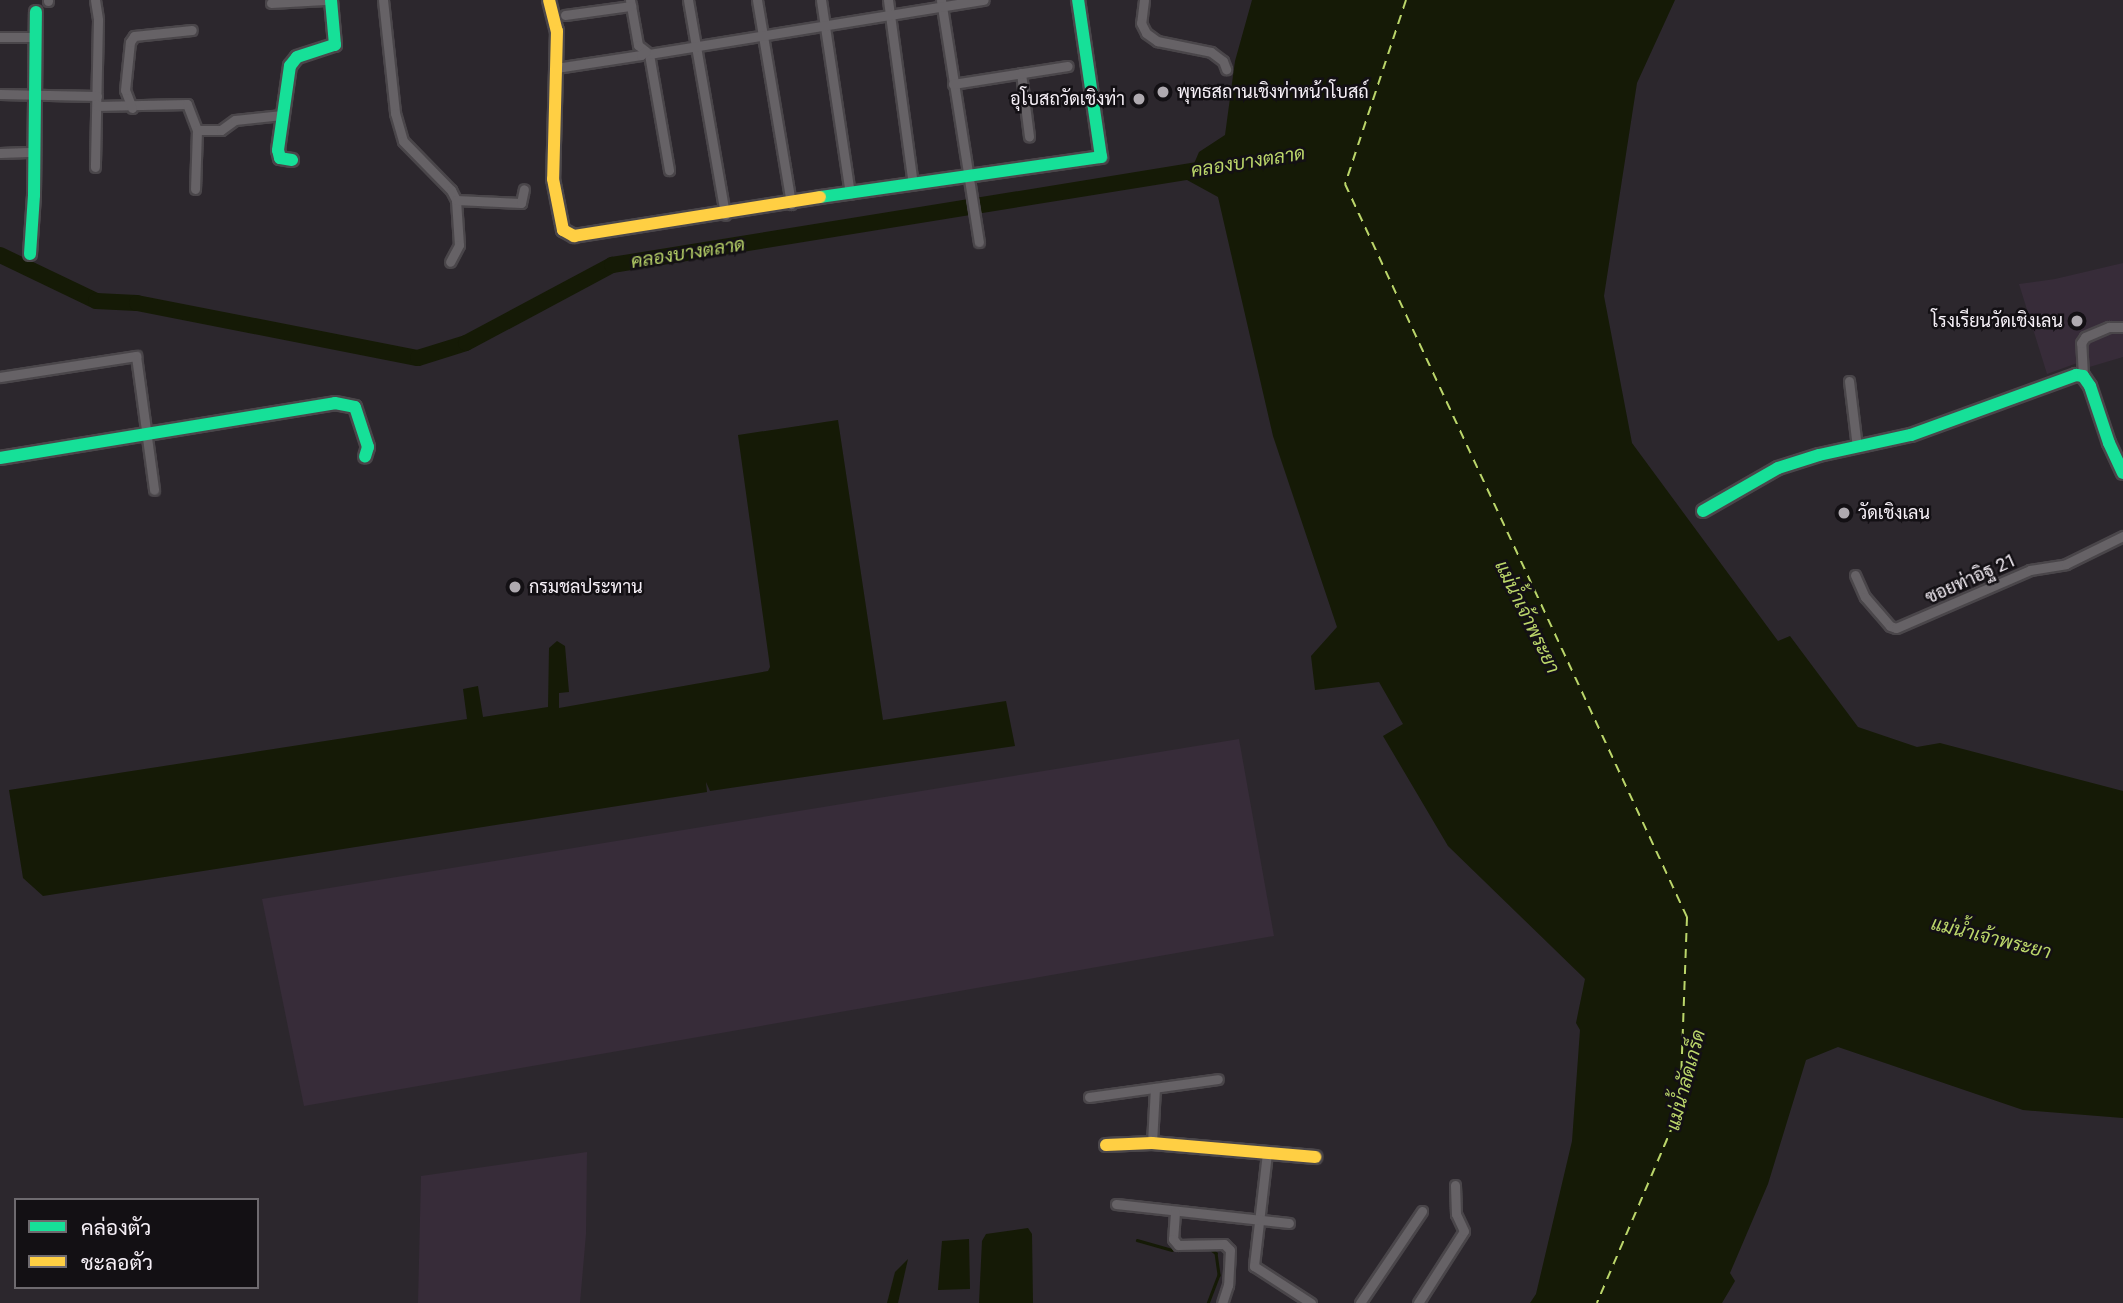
<!DOCTYPE html>
<html>
<head>
<meta charset="utf-8">
<style>
  body { margin:0 }
  #map { position:relative; width:2123px; height:1303px; overflow:hidden; background:#2c272d; font-family:Roboto,Sarabun,sans-serif }
  div>[style] { position:absolute }
  .built>* { inset:0; background:#372c39 }
  .water>* { inset:0; background:#151a06 }
  .stream>* { height:2.5px; margin:-1.25px; padding:0 1.25px; transform-origin:1.25px; border-radius:1.25px; background:#151a06 }
  .river>* { height:16px; margin:-8px; padding:0 8px; transform-origin:8px; border-radius:8px; background:#151a06 }
  .ferry>* { height:2px; margin-top:-1px; transform-origin:0; background:repeating-linear-gradient(90deg,#bbd66a 0 9px,transparent 0 16px) }
  .roads { filter:drop-shadow(2px 0 #4a464a) drop-shadow(-2px 0 #4a464a) drop-shadow(0 2px #4a464a) drop-shadow(0 -2px #4a464a) }
  .street>* { height:9px; margin:-4.5px; padding:0 4.5px; transform-origin:4.5px; border-radius:4.5px; background:#666266 }
  .fast>* { height:12px; margin:-6px; padding:0 6px; transform-origin:6px; border-radius:6px; background:#16e098 }
  .slow>* { height:12px; margin:-6px; padding:0 6px; transform-origin:6px; border-radius:6px; background:#ffcf43 }
  .dots>* { width:19px; height:19px; translate:-50% -50%; box-sizing:border-box; border:4px solid #131014; border-radius:50% }
  span { translate:-50% -50%; white-space:nowrap; text-align:center; line-height:1.15; -webkit-text-stroke:5px #131014; paint-order:stroke }
  .poi-label { font-size:18px; color:#f6f0f7 }
  .left { translate:0 -50%; text-align:left }
  .right { translate:-100% -50%; text-align:right }
  .street-label { font-size:18px; color:#f6f0f7 }
  .water-label { font-size:19px; color:#bbd66a; font-style:italic }
  .legend { position:absolute; left:14px; top:1198px; width:245px; height:91px; box-sizing:border-box; background:#131014; border:2px solid #6e6a6f; margin:0; padding:9px 12px; list-style:none; font-size:21px; color:#f6f0f7 }
  .legend li { display:flex; align-items:center; gap:14px; height:35px }
  .legend b { width:35px; border:2px solid #6e6a6f }
</style>
</head>
<body>
<div id="map">
  <div class="built">
    <div style="clip-path:polygon(2123px 263px,2123px 357px,2086px 368px,2080px 362px,2047px 374px,2019px 284px,2055px 279px)"></div>
    <div style="clip-path:polygon(1239px 739px,1274px 936px,304px 1106px,262px 899px)"></div>
    <div style="clip-path:polygon(587px 1152px,586px 1234px,580px 1303px,418px 1303px,421px 1176px)"></div>
  </div>
  <div class="water">
    <div style="clip-path:polygon(1252px 0,1675px 0,1637px 83px,1604px 296px,1632px 443px,1778px 641px,1790px 636px,1858px 727px,1917px 747px,1940px 743px,2123px 791px,2123px 1118px,2023px 1110px,1838px 1047px,1806px 1060px,1768px 1184px,1730px 1273px,1735px 1281px,1722px 1303px,1530px 1303px,1536px 1294px,1572px 1141px,1580px 1030px,1576px 1023px,1585px 979px,1448px 846px,1383px 736px,1403px 724px,1379px 682px,1315px 690px,1311px 656px,1337px 627px,1273px 436px,1218px 197px,1187px 180px,1199px 152px,1225px 135px,1235px 61px)"></div>
    <div style="clip-path:polygon(838px 420px,883px 720px,1006px 701px,1015px 746px,710px 791px,706px 782px,707px 792px,43px 896px,23px 878px,9px 790px,467px 719px,463px 689px,478px 686px,483px 717px,548px 707px,549px 648px,557px 641px,565px 646px,569px 692px,559px 693px,559px 708px,768px 671px,770px 667px,738px 435px)"></div>
    <div style="clip-path:polygon(1028px 1228px,1032px 1234px,1033px 1303px,979px 1303px,982px 1241px,986px 1234px)"></div>
    <div style="clip-path:polygon(969px 1239px,970px 1289px,938px 1290px,942px 1241px)"></div>
    <div style="clip-path:polygon(908px 1259px,898px 1303px,887px 1303px,895px 1272px)"></div>
  </div>
  <div class="stream">
    <div style="left:1137px;top:1240px;width:36px;rotate:16deg"></div>
    <div style="left:1172px;top:1250px;width:40px"></div>
    <div style="left:1212px;top:1250px;width:5px;rotate:37deg"></div>
    <div style="left:1216px;top:1253px;width:22px;rotate:82deg"></div>
    <div style="left:1219px;top:1275px;width:30px;rotate:111deg"></div>
  </div>
  <div class="river">
    <div style="left:0;top:255px;width:106px;rotate:25.6deg"></div>
    <div style="left:96px;top:301px;width:41px;rotate:2.8deg"></div>
    <div style="left:137px;top:303px;width:286px;rotate:11.1deg"></div>
    <div style="left:418px;top:358px;width:50px;rotate:-17.4deg"></div>
    <div style="left:466px;top:343px;width:166px;rotate:-28.1deg"></div>
    <div style="left:612px;top:265px;width:606px;rotate:-9.21deg"></div>
  </div>
  <div class="ferry">
    <div style="left:1406px;top:0;width:194px;rotate:108.3deg"></div>
    <div style="left:1345px;top:184px;width:809px;rotate:64.99deg"></div>
    <div style="left:1687px;top:917px;width:192px;rotate:92.1deg"></div>
    <div style="left:1680px;top:1109px;width:211px;rotate:113.2deg"></div>
  </div>
  <div class="roads">
    <div class="street">
      <div style="left:48px;top:0;width:1px;rotate:90deg"></div>
      <div style="left:95px;top:0;width:20px;rotate:81deg"></div>
      <div style="left:98px;top:20px;width:147px;rotate:91.2deg"></div>
      <div style="left:383px;top:0;width:114px;rotate:83.9deg"></div>
      <div style="left:395px;top:113px;width:29px;rotate:74deg"></div>
      <div style="left:403px;top:141px;width:69px;rotate:45.6deg"></div>
      <div style="left:451px;top:190px;width:11px;rotate:63deg"></div>
      <div style="left:456px;top:200px;width:45px;rotate:86.2deg"></div>
      <div style="left:459px;top:245px;width:19px;rotate:118deg"></div>
      <div style="left:630px;top:0;width:46px;rotate:79.9deg"></div>
      <div style="left:638px;top:45px;width:14px;rotate:39deg"></div>
      <div style="left:649px;top:54px;width:118px;rotate:80.2deg"></div>
      <div style="left:688px;top:0;width:218px;rotate:80.2deg"></div>
      <div style="left:757px;top:0;width:207px;rotate:80.5deg"></div>
      <div style="left:821px;top:0;width:196px;rotate:81.5deg"></div>
      <div style="left:888px;top:0;width:186px;rotate:82.3deg"></div>
      <div style="left:941px;top:0;width:245px;rotate:81.1deg"></div>
      <div style="left:1144px;top:0;width:23px;rotate:97deg"></div>
      <div style="left:1141px;top:23px;width:11px;rotate:63deg"></div>
      <div style="left:1146px;top:33px;width:14px;rotate:36deg"></div>
      <div style="left:1157px;top:41px;width:55px;rotate:11.5deg"></div>
      <div style="left:1211px;top:52px;width:15px;rotate:37deg"></div>
      <div style="left:1223px;top:61px;width:9px;rotate:69deg"></div>
      <div style="left:271px;top:3px;width:54px;rotate:-3.2deg"></div>
      <div style="left:565px;top:15px;width:67px;rotate:-7.8deg"></div>
      <div style="left:0;top:37px;width:35px"></div>
      <div style="left:649px;top:54px;width:339px;rotate:-9.2deg"></div>
      <div style="left:556px;top:68px;width:86px;rotate:-8.7deg"></div>
      <div style="left:641px;top:55px;width:6px;rotate:-39deg"></div>
      <div style="left:1021px;top:73px;width:64px;rotate:82.8deg"></div>
      <div style="left:953px;top:84px;width:116px;rotate:-8.9deg"></div>
      <div style="left:0;top:94px;width:97px;rotate:1.2deg"></div>
      <div style="left:97px;top:106px;width:90px;rotate:-1.3deg"></div>
      <div style="left:187px;top:104px;width:28px;rotate:69deg"></div>
      <div style="left:197px;top:130px;width:59px;rotate:91.9deg"></div>
      <div style="left:132px;top:108px;width:19px;rotate:-111deg"></div>
      <div style="left:125px;top:90px;width:48px;rotate:-84.1deg"></div>
      <div style="left:130px;top:42px;width:7px;rotate:-56deg"></div>
      <div style="left:134px;top:36px;width:58px;rotate:-5.9deg"></div>
      <div style="left:197px;top:130px;width:24px"></div>
      <div style="left:221px;top:130px;width:17px;rotate:-36deg"></div>
      <div style="left:235px;top:120px;width:47px;rotate:-6.1deg"></div>
      <div style="left:0;top:153px;width:35px;rotate:-2deg"></div>
      <div style="left:456px;top:200px;width:65px;rotate:2.6deg"></div>
      <div style="left:521px;top:203px;width:14px;rotate:-78deg"></div>
      <div style="left:2083px;top:376px;width:33px;rotate:-93deg"></div>
      <div style="left:2081px;top:343px;width:7px;rotate:-56deg"></div>
      <div style="left:2085px;top:337px;width:26px;rotate:-23deg"></div>
      <div style="left:2109px;top:327px;width:14px"></div>
      <div style="left:0;top:377px;width:138px;rotate:-8.8deg"></div>
      <div style="left:136px;top:356px;width:135px;rotate:82.3deg"></div>
      <div style="left:1849px;top:381px;width:66px;rotate:83.1deg"></div>
      <div style="left:1855px;top:575px;width:24px;rotate:66deg"></div>
      <div style="left:1865px;top:597px;width:38px;rotate:49deg"></div>
      <div style="left:1890px;top:626px;width:6px;rotate:18deg"></div>
      <div style="left:1896px;top:628px;width:146px;rotate:-23.4deg"></div>
      <div style="left:2030px;top:570px;width:36px;rotate:-9deg"></div>
      <div style="left:2066px;top:564px;width:64px;rotate:-26.2deg"></div>
      <div style="left:1089px;top:1097px;width:130px;rotate:-7.9deg"></div>
      <div style="left:1152px;top:1143px;width:55px;rotate:-86.9deg"></div>
      <div style="left:1267px;top:1153px;width:114px;rotate:96.6deg"></div>
      <div style="left:1254px;top:1266px;width:68px;rotate:33deg"></div>
      <div style="left:1116px;top:1204px;width:174px;rotate:6.3deg"></div>
      <div style="left:1175px;top:1212px;width:27px;rotate:94deg"></div>
      <div style="left:1173px;top:1239px;width:8px;rotate:50deg"></div>
      <div style="left:1178px;top:1245px;width:46px;rotate:-1.2deg"></div>
      <div style="left:1224px;top:1244px;width:8px;rotate:45deg"></div>
      <div style="left:1230px;top:1250px;width:35px;rotate:93deg"></div>
      <div style="left:1228px;top:1285px;width:19px;rotate:108deg"></div>
      <div style="left:1360px;top:1303px;width:111px;rotate:-56deg"></div>
      <div style="left:1418px;top:1303px;width:85px;rotate:-57.4deg"></div>
      <div style="left:1464px;top:1231px;width:19px;rotate:-115deg"></div>
      <div style="left:1456px;top:1214px;width:29px;rotate:-92deg"></div>
    </div>
    <div class="fast">
      <div style="left:292px;top:160px;width:12px;rotate:-171deg"></div>
      <div style="left:280px;top:158px;width:8px;rotate:-104deg"></div>
      <div style="left:278px;top:150px;width:85px;rotate:-81.9deg"></div>
      <div style="left:290px;top:66px;width:11px;rotate:-52deg"></div>
      <div style="left:297px;top:57px;width:40px;rotate:-18deg"></div>
      <div style="left:335px;top:45px;width:45px;rotate:-95.1deg"></div>
      <div style="left:820px;top:197px;width:284px;rotate:-8.1deg"></div>
      <div style="left:1101px;top:157px;width:159px;rotate:-98.3deg"></div>
      <div style="left:30px;top:254px;width:59px;rotate:-86.1deg"></div>
      <div style="left:34px;top:195px;width:183px;rotate:-89.4deg"></div>
      <div style="left:0;top:458px;width:339px;rotate:-9.3deg"></div>
      <div style="left:335px;top:403px;width:20px;rotate:11deg"></div>
      <div style="left:355px;top:407px;width:42px;rotate:72deg"></div>
      <div style="left:368px;top:447px;width:10px;rotate:107deg"></div>
      <div style="left:1703px;top:511px;width:86px;rotate:-29.8deg"></div>
      <div style="left:1778px;top:468px;width:43px;rotate:-17.6deg"></div>
      <div style="left:1819px;top:455px;width:94px;rotate:-12.3deg"></div>
      <div style="left:1911px;top:435px;width:176px;rotate:-20deg"></div>
      <div style="left:2076px;top:375px;width:7px;rotate:8deg"></div>
      <div style="left:2083px;top:376px;width:12px;rotate:55deg"></div>
      <div style="left:2090px;top:386px;width:60px;rotate:71.6deg"></div>
      <div style="left:2109px;top:443px;width:33px;rotate:65deg"></div>
    </div>
    <div class="slow">
      <div style="left:549px;top:0;width:32px;rotate:76deg"></div>
      <div style="left:557px;top:31px;width:148px;rotate:91.5deg"></div>
      <div style="left:553px;top:179px;width:52px;rotate:78.9deg"></div>
      <div style="left:563px;top:230px;width:13px;rotate:29deg"></div>
      <div style="left:574px;top:236px;width:249px;rotate:-9deg"></div>
      <div style="left:1106px;top:1145px;width:46px;rotate:-2.5deg"></div>
      <div style="left:1152px;top:1143px;width:164px;rotate:4.9deg"></div>
    </div>
  </div>
  <div class="dots">
    <div style="left:1163px;top:92px;background:#afaab0"></div>
    <div style="left:1139px;top:99px;background:#afaab0"></div>
    <div style="left:2077px;top:321px;background:#afaab0"></div>
    <div style="left:1844px;top:513px;background:#afaab0"></div>
    <div style="left:515px;top:587px;background:#afaab0"></div>
  </div>
  <div class="poi-label">
    <span class="left" style="left:1177px;top:92px">พุทธสถานเชิงท่าหน้าโบสถ์</span>
    <span class="right" style="left:1125px;top:99px">อุโบสถวัดเชิงท่า</span>
    <span class="right" style="left:2063px;top:321px">โรงเรียนวัดเชิงเลน</span>
    <span class="left" style="left:1858px;top:513px">วัดเชิงเลน</span>
    <span class="left" style="left:529px;top:587px">กรมชลประทาน</span>
  </div>
  <div class="street-label">
    <span style="left:1971px;top:579px;rotate:-24deg">ซอยท่าอิฐ 21</span>
  </div>
  <div class="water-label">
    <span style="left:1248px;top:162px;rotate:-9deg">คลองบางตลาด</span>
    <span style="left:688px;top:253px;rotate:-9deg">คลองบางตลาด</span>
    <span style="left:1527px;top:617px;rotate:64deg">แม่น้ำเจ้าพระยา</span>
    <span style="left:1991px;top:938px;rotate:14deg">แม่น้ำเจ้าพระยา</span>
    <span style="left:1686px;top:1080px;rotate:-75deg">แม่น้ำลัดเกร็ด</span>
  </div>
  <ul class="legend">
  <li><b style="height:9px;background:#16e098"></b>คล่องตัว</li>
  <li><b style="height:9px;background:#ffcf43"></b>ชะลอตัว</li>
  </ul>
</div>
</body>
</html>
